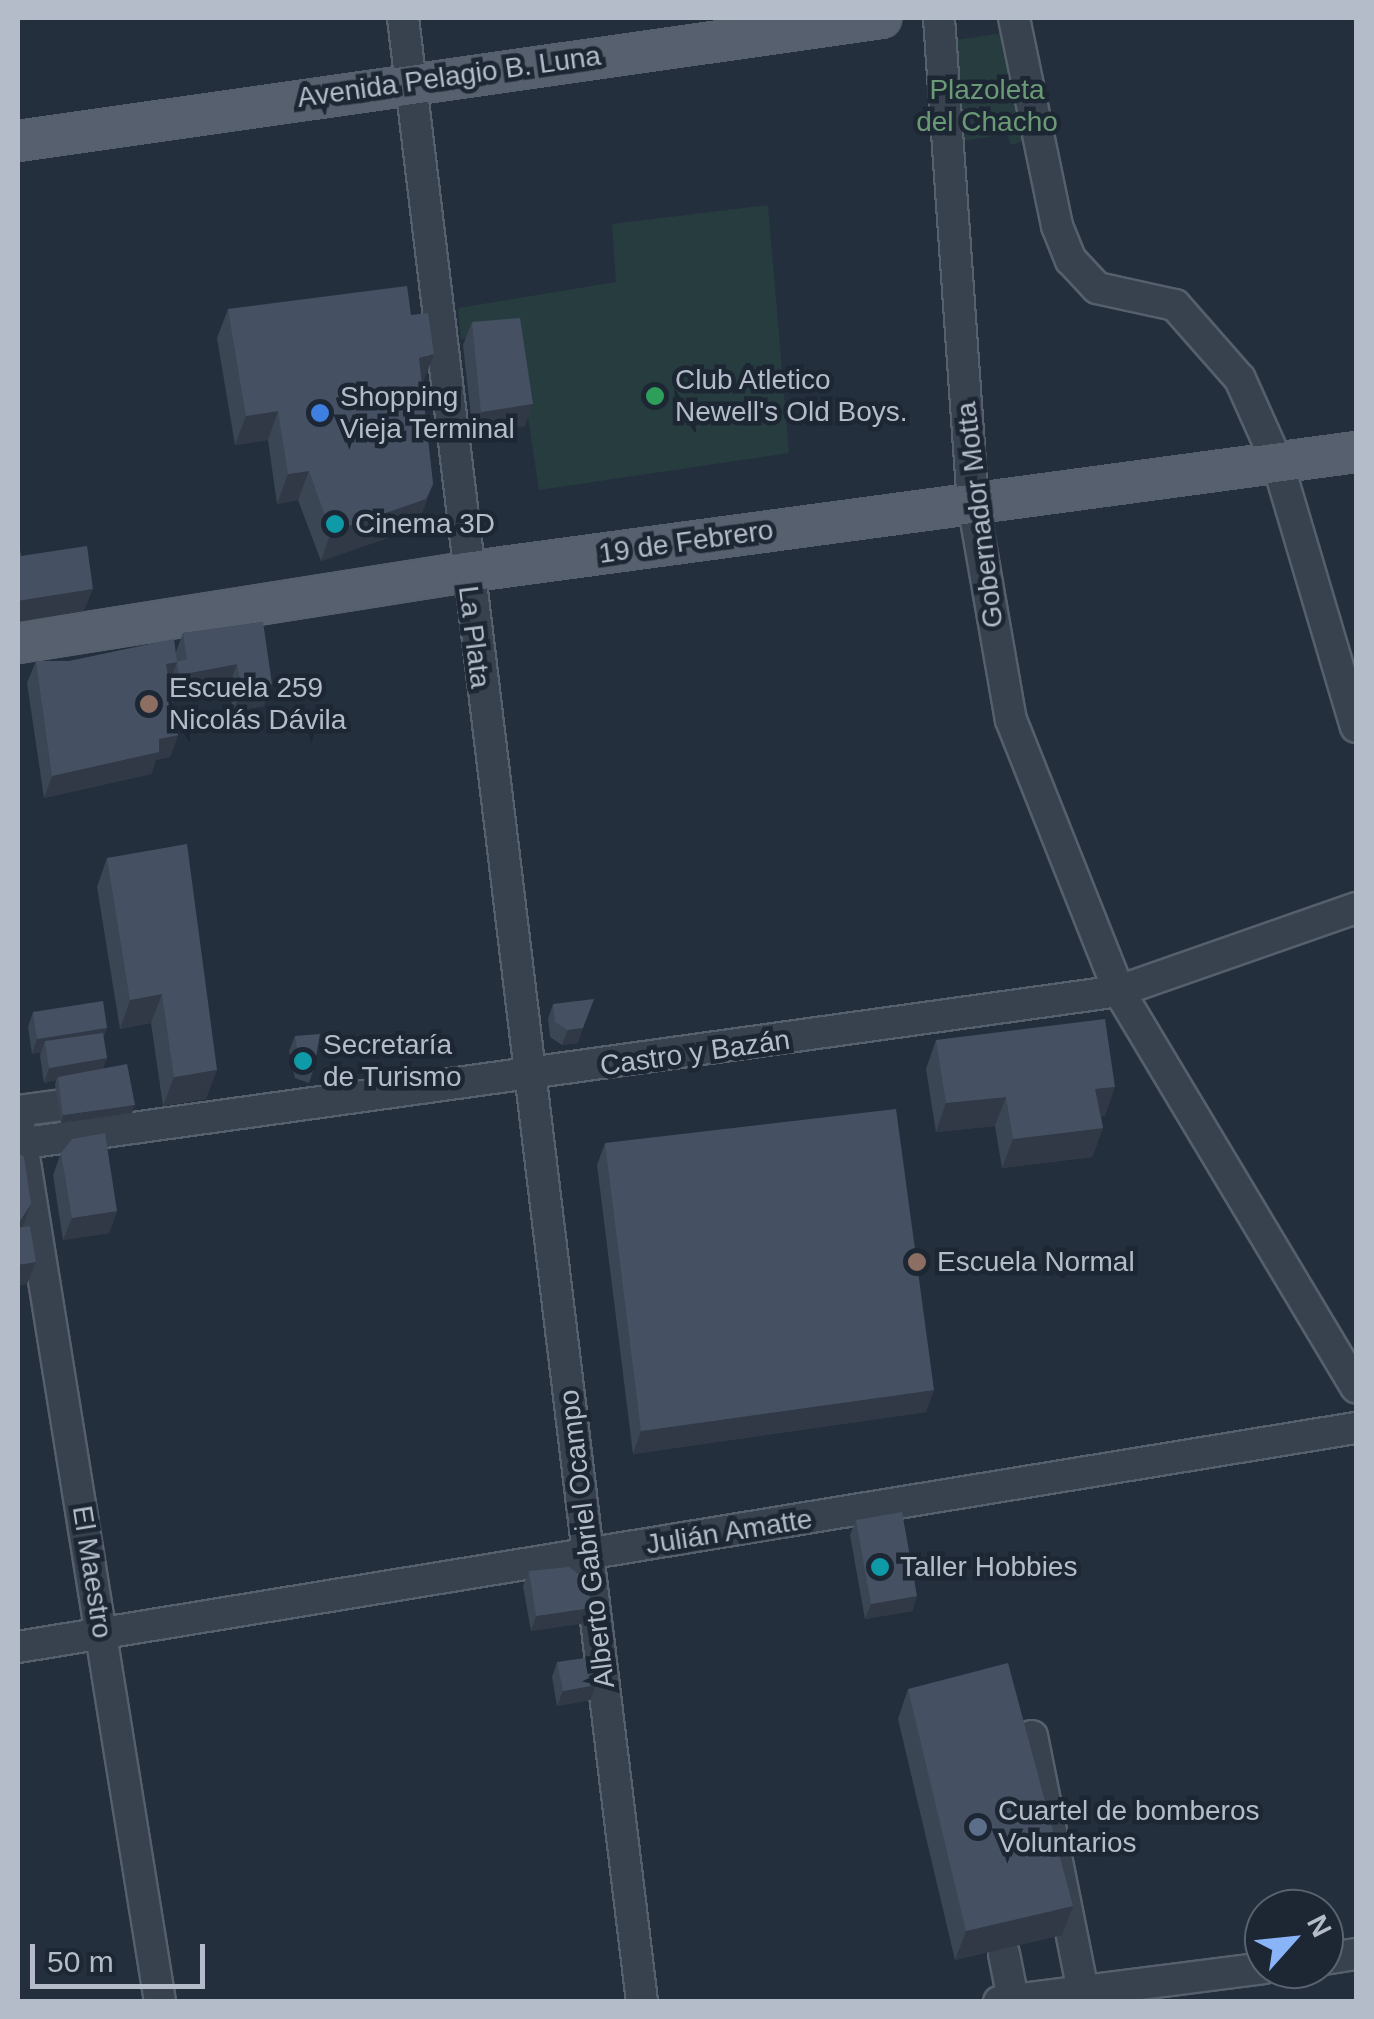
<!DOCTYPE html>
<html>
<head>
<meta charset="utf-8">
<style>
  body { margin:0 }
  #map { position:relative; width:1374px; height:2019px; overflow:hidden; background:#242f3e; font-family:Arial,sans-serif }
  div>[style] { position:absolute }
  .green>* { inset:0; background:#263c3f }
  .roads { filter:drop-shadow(2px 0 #565f6c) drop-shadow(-2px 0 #565f6c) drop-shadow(0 2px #565f6c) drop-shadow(0 -2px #565f6c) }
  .minor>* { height:30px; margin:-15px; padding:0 15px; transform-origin:15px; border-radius:15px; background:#38414e }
  .major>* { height:38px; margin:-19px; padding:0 19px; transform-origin:19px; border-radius:19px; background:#56606e }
  .wall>* { inset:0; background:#3b4654 }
  .shaded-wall>* { inset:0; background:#303945 }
  .building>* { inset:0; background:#455162 }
  .dots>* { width:28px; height:28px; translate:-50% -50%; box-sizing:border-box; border:5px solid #1d2633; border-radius:50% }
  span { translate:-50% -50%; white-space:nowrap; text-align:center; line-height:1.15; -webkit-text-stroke:9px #1d2633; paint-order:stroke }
  .street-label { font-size:28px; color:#b4bcc9 }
  .park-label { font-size:28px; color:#6b9a76 }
  .poi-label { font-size:28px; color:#b4bcc9 }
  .left { translate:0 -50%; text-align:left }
  .frame { position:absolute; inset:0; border:20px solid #b4bcc9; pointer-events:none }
  .north { position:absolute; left:1244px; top:1889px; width:100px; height:100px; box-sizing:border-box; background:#1d2633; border:2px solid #59626f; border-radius:50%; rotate:63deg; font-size:28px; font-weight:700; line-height:40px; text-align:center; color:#b4bcc9 }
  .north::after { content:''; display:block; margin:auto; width:35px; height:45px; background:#8ab4f8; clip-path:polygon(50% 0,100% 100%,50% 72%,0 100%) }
  .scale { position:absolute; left:30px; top:1944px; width:175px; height:45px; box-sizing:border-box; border:5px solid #b4bcc9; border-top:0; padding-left:12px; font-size:30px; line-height:35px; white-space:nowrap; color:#b4bcc9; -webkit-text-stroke:8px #1d2633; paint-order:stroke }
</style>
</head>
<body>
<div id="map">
  <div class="green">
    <div style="clip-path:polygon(1002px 33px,1024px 141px,1011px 145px,1007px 134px,956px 142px,956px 40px)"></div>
    <div style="clip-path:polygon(768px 205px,789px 453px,539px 490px,516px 337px,461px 339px,458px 308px,616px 282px,612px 224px)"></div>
  </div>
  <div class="roads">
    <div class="minor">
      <div style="left:403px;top:18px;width:1998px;rotate:83.13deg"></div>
      <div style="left:939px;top:18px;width:486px;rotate:86deg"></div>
      <div style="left:973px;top:503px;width:220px;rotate:80.1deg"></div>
      <div style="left:1011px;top:720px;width:292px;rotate:68.3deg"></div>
      <div style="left:1119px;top:991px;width:462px;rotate:59.1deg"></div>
      <div style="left:1014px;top:18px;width:212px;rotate:78.3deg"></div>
      <div style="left:1057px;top:226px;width:37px;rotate:68deg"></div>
      <div style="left:1071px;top:260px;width:38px;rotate:47deg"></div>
      <div style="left:1097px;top:288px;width:80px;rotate:12.3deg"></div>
      <div style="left:1175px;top:305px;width:98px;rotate:48.7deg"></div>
      <div style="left:1240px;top:379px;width:93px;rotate:65.9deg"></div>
      <div style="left:1278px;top:464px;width:274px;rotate:73.5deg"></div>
      <div style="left:18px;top:1111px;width:75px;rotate:-7.7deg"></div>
      <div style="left:92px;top:1101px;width:6px;rotate:81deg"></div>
      <div style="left:18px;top:1119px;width:894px;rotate:80.86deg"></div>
      <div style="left:18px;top:1144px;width:1112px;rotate:-7.91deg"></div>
      <div style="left:1119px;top:991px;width:251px;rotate:-19.3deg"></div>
      <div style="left:18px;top:1647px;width:1356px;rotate:-9.3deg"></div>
      <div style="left:1032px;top:1736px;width:260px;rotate:78.7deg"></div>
      <div style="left:1004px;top:1954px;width:46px;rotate:78.7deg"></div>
      <div style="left:1324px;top:1959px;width:32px;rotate:-9deg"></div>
      <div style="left:999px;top:2002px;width:267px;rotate:-7.3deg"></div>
    </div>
    <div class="major">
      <div style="left:18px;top:141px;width:872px;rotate:-8.11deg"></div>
      <div style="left:18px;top:643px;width:454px;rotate:-9deg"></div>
      <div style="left:466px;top:572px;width:898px;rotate:-7.68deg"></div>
    </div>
  </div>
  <div class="wall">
    <div style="clip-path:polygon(228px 309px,423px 383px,421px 384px,433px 484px,416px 528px,321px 561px,298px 500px,277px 504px,268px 440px,235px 445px,217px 338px)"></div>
    <div style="clip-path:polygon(472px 322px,525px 426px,473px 434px,463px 345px)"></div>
    <div style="clip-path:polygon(263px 622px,264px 706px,233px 711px,229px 686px,172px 697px,178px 735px,170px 757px,156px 760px,151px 774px,44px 798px,27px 683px,36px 661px,69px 661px,176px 652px,183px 633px)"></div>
    <div style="clip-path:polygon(107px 858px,206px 1099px,163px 1106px,151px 1023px,120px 1029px,97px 887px)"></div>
    <div style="clip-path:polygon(553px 1004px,578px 1043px,562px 1045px,550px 1037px,548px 1019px)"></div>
    <div style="clip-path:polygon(33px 1012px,103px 1037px,107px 1058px,103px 1068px,132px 1113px,61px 1123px,55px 1085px,56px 1080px,44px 1083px,40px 1056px,41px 1052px,32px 1054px,28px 1027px)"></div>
    <div style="clip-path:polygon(295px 1036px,314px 1068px,309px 1083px,295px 1078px,289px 1051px)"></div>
    <div style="clip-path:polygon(936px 1040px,1105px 1116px,1101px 1116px,1103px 1128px,1092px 1157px,1002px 1168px,995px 1126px,936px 1132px,926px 1069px)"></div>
    <div style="clip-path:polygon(605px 1143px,934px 1390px,926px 1412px,633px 1454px,597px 1165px)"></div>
    <div style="clip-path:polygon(61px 1153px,117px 1211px,109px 1233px,63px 1240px,53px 1175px)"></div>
    <div style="clip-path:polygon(856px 1520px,917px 1596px,912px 1611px,865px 1619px,850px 1535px)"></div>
    <div style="clip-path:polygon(529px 1571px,585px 1623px,531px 1631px,523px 1586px)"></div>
    <div style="clip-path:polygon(557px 1662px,596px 1685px,590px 1700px,557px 1706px,552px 1677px)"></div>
    <div style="clip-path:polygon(908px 1689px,1062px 1935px,955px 1960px,898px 1719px)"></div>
  </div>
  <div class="shaded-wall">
    <div style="clip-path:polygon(434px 354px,423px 383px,408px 387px,419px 358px)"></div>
    <div style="clip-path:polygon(533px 404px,525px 426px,473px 434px,481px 412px)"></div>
    <div style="clip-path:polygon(278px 411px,268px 440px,235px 445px,246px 416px)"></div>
    <div style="clip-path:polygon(309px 471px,298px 500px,277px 504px,288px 474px)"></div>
    <div style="clip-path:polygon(433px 484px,416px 528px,321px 561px,331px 532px)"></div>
    <div style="clip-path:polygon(93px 589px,84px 611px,18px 622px,18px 601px)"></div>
    <div style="clip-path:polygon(177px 662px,169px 684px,166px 664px)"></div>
    <div style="clip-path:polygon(237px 664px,229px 686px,171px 698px,179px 675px)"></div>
    <div style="clip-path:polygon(272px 684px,264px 706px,233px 711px,242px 689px)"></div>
    <div style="clip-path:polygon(178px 735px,170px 757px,156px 760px,151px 774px,44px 798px,52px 776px,159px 739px)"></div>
    <div style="clip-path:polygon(162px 994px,151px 1023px,120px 1029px,130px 1000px)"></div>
    <div style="clip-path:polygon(107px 1028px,102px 1042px,45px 1041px,41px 1052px,32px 1054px,37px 1039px)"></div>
    <div style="clip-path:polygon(583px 1028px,578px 1043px,562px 1045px,568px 1030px)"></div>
    <div style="clip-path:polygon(107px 1058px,101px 1073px,58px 1077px,56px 1080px,44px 1083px,49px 1068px)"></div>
    <div style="clip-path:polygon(217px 1070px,206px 1099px,163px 1106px,174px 1077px)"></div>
    <div style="clip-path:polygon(1115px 1087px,1105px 1116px,1084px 1118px,1095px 1089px)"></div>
    <div style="clip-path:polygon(1006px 1097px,995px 1126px,936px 1132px,946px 1103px)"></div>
    <div style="clip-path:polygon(135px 1105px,132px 1113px,61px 1123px,63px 1115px)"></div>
    <div style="clip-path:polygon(1103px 1128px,1092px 1157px,1002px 1168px,1013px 1139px)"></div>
    <div style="clip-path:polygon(31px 1204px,23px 1226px,18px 1234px,18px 1224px)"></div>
    <div style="clip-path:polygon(117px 1211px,109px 1233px,63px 1240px,72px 1218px)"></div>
    <div style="clip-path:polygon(36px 1262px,27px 1284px,18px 1286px,18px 1265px)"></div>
    <div style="clip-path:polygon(934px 1390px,926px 1412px,633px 1454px,641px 1431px)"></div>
    <div style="clip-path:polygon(917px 1596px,912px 1611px,865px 1619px,871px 1604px)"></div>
    <div style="clip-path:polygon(591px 1608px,585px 1623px,531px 1631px,536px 1616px)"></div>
    <div style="clip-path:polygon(596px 1685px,590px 1700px,557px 1706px,563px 1691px)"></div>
    <div style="clip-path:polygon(1073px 1906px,1062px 1935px,955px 1960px,966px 1931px)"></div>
  </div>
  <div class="building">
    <div style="clip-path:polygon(407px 286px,411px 315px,428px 313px,434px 354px,419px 358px,433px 484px,426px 499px,331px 532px,309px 471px,288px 474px,278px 411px,246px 416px,228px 309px)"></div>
    <div style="clip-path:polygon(520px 318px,533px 404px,481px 412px,472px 322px)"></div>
    <div style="clip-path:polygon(18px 536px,21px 556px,87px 546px,93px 589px,18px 601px)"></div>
    <div style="clip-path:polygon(263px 622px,272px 684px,242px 689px,237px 664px,179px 675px,177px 662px,187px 659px,183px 633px)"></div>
    <div style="clip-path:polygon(174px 639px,177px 662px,166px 664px,178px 735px,159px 739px,159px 752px,52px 776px,36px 661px,69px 661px)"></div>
    <div style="clip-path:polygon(187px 844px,217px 1070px,174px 1077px,162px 994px,130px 1000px,107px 858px)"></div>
    <div style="clip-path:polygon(594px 999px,583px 1028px,568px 1030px,555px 1022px,553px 1004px)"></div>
    <div style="clip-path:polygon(103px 1001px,107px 1028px,37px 1039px,33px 1012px)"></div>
    <div style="clip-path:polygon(1105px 1019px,1115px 1087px,1095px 1089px,1103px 1128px,1013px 1139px,1006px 1097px,946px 1103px,936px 1040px)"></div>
    <div style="clip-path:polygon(103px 1033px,107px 1058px,49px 1068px,45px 1041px)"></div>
    <div style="clip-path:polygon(320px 1034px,314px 1068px,300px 1064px,295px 1036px)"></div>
    <div style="clip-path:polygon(127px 1064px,135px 1105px,63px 1115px,58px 1077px)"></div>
    <div style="clip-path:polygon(896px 1109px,934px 1390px,641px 1431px,605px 1143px)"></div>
    <div style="clip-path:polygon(105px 1133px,117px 1211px,72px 1218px,61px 1153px,72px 1139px)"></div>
    <div style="clip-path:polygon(18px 1152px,24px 1157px,31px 1204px,18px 1224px)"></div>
    <div style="clip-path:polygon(30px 1226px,36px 1262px,18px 1265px,18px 1228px)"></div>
    <div style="clip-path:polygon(902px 1512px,917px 1596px,871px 1604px,856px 1520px)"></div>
    <div style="clip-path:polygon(569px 1567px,588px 1581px,591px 1608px,536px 1616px,529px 1571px)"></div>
    <div style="clip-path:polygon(592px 1657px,596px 1685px,563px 1691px,557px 1662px)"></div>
    <div style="clip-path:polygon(1008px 1663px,1073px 1906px,966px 1931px,908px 1689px)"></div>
  </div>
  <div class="dots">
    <div style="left:655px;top:396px;background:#2e9e5b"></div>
    <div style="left:320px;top:413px;background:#3f7fe0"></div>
    <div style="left:335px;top:524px;background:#0f9aa8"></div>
    <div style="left:149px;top:704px;background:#8d6e63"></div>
    <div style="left:303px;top:1061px;background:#0f9aa8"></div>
    <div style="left:917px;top:1262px;background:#8d6e63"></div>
    <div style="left:880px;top:1567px;background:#0f9aa8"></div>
    <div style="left:978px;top:1827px;background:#5c6f8a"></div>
  </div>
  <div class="street-label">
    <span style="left:449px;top:77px;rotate:-8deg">Avenida Pelagio B. Luna</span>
    <span style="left:980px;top:515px;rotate:-97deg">Gobernador Motta</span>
    <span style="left:686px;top:542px;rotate:-8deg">19 de Febrero</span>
    <span style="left:474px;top:637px;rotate:83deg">La Plata</span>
    <span style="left:695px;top:1053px;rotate:-8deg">Castro y Bazán</span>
    <span style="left:729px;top:1532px;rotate:-9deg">Julián Amatte</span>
    <span style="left:587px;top:1539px;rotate:-97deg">Alberto Gabriel Ocampo</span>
    <span style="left:92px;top:1572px;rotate:81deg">El Maestro</span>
  </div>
  <div class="park-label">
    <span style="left:987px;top:106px">Plazoleta<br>del Chacho</span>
  </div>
  <div class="poi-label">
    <span class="left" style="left:675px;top:396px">Club Atletico<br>Newell's Old Boys.</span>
    <span class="left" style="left:340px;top:413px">Shopping<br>Vieja Terminal</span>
    <span class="left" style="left:355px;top:524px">Cinema 3D</span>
    <span class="left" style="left:169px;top:704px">Escuela 259<br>Nicolás Dávila</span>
    <span class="left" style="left:323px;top:1061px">Secretaría<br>de Turismo</span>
    <span class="left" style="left:937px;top:1262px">Escuela Normal</span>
    <span class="left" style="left:900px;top:1567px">Taller Hobbies</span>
    <span class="left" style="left:998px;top:1827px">Cuartel de bomberos<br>Voluntarios</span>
  </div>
  <div class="frame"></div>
  <div class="north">N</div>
  <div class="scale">50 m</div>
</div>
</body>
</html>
